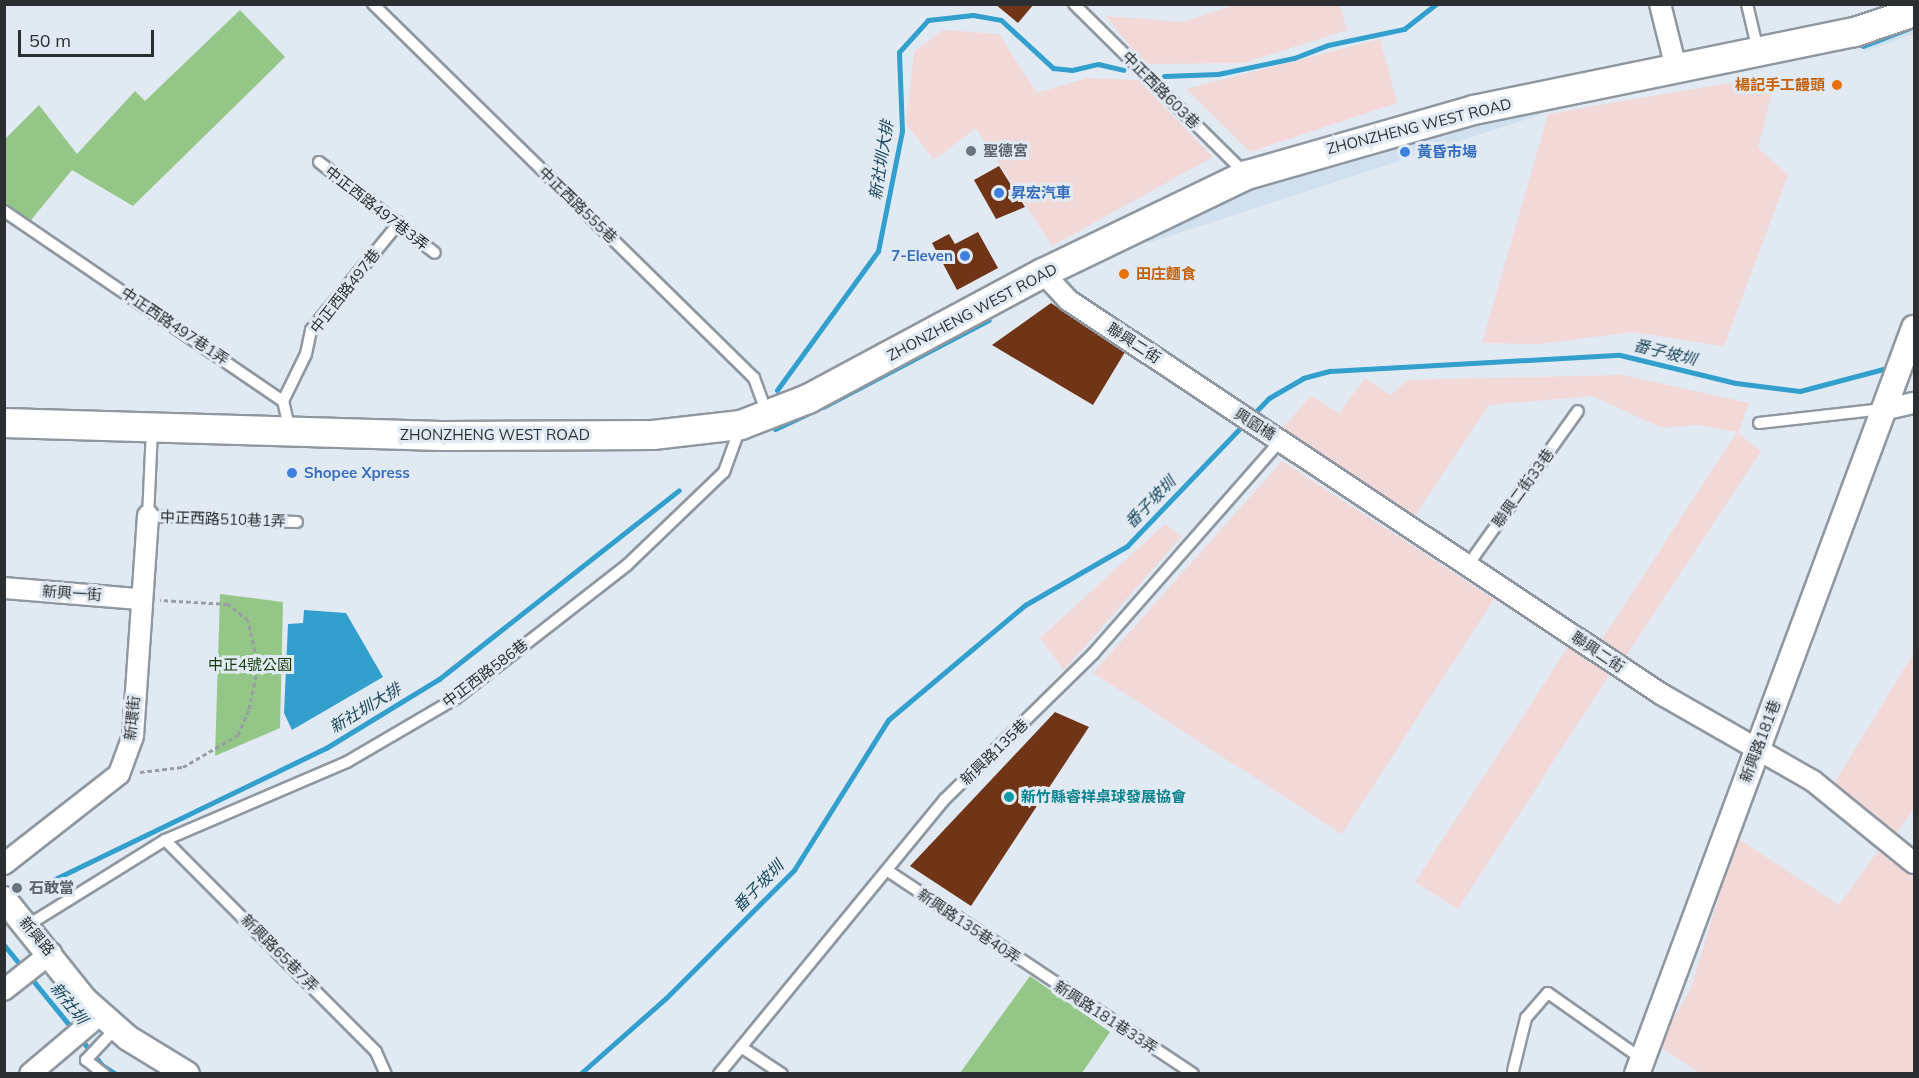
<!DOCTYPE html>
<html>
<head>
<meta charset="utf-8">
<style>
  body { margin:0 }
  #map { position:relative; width:1919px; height:1078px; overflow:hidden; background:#e1eaf3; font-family:Mulish,"Noto Sans TC",sans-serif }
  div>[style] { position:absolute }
  .built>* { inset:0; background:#d1e0ee }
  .industrial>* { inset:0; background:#f3d8d8 }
  .green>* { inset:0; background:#94c787 }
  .water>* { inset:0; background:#329fcd }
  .stream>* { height:5px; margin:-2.5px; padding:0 2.5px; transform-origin:2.5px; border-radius:2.5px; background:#329fcd }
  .building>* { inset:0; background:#703517 }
  .path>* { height:3px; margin-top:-1.5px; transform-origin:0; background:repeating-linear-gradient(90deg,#979ea4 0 4.5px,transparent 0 7.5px) }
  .roads { filter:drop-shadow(2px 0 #8f98a0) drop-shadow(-2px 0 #8f98a0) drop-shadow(0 2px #8f98a0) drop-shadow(0 -2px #8f98a0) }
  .service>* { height:10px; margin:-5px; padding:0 5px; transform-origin:5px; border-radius:5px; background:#fff }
  .minor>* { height:20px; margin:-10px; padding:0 10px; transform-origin:10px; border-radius:10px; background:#fff }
  .tertiary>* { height:24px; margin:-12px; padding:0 12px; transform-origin:12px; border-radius:12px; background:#fff }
  .secondary>* { height:28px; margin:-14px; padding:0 14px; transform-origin:14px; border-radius:14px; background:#fff }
  .dots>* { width:16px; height:16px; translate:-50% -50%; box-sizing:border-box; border:3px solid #e1eaf3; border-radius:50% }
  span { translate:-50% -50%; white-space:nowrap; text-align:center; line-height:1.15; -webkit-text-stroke:6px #e1eaf3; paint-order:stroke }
  .food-label { font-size:15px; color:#c56008; font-weight:700 }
  .right { translate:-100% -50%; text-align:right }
  .left { translate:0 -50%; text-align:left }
  .street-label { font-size:15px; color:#2b2f32 }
  .worship-label { font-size:15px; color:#5b616d; font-weight:700 }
  .shop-label { font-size:15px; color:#366cbe; font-weight:700 }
  .park-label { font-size:15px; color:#133906 }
  .culture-label { font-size:15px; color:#0d838f; font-weight:700 }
  .water-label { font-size:16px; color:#1a465a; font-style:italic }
  .frame { position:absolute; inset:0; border:6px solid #2b2f32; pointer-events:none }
  .scale { position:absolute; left:18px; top:30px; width:136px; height:27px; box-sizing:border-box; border:3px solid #2b2f32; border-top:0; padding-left:8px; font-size:18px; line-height:21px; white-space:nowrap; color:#2b2f32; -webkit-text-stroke:4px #e1eaf3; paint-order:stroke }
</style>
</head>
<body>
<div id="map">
  <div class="built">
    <div style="clip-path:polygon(1914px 24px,1914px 34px,1864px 52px,1863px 41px)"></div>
    <div style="clip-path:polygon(1539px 107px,1540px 115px,1148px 243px,1141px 239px,1253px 189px)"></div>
  </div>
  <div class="industrial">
    <div style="clip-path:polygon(1235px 5px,1340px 5px,1347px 30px,1244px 63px,1144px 64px,1106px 16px,1183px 22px)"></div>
    <div style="clip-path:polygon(943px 30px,999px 34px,1037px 93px,1087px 78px,1138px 80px,1213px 157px,1052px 246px,976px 128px,934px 160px,906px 124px,914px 52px)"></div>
    <div style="clip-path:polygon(1380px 39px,1397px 103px,1250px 152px,1186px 89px)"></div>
    <div style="clip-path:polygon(1776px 75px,1758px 148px,1788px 175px,1724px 346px,1632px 332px,1539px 344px,1482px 343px,1548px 114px)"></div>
    <div style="clip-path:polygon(1623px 375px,1749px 403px,1738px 433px,1761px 451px,1626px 656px,1602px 639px,1737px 432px,1697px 425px,1662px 428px,1592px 396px,1489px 405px,1413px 519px,1279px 432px,1311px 396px,1339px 413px,1365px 378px,1390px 395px,1408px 380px)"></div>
    <div style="clip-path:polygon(1282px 461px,1494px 599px,1342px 834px,1093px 673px)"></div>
    <div style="clip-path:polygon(1165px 524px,1182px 536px,1064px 670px,1040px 638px)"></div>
    <div style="clip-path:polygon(1568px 647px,1610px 674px,1458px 909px,1415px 882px)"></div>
    <div style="clip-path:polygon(1914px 652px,1914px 809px,1893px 838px,1829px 792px)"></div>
    <div style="clip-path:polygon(1737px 838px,1839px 905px,1878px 851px,1914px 877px,1914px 1073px,1700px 1073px,1658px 1046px,1690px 990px)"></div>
  </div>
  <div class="green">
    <div style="clip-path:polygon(240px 10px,285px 57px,133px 206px,72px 170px,27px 225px,5px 204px,4px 140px,39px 105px,77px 154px,135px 91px,145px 101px)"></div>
    <div style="clip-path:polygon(220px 594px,283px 602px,280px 728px,215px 756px)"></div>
    <div style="clip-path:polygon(1030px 976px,1110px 1032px,1082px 1073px,960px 1073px)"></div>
  </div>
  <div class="water">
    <div style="clip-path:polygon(304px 610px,346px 613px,383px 677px,292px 730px,284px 713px,288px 624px,303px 623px)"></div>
  </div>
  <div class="stream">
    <div style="left:1863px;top:46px;width:53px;rotate:-21.2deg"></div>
    <div style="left:1164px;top:76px;width:54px;rotate:-2.1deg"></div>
    <div style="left:1218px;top:74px;width:78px;rotate:-11.9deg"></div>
    <div style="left:1294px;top:58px;width:36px;rotate:-21deg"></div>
    <div style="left:1328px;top:45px;width:78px;rotate:-11.9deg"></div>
    <div style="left:1404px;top:29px;width:41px;rotate:-38deg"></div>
    <div style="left:777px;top:390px;width:172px;rotate:-54deg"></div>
    <div style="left:878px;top:251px;width:122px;rotate:-78.7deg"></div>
    <div style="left:902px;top:131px;width:79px;rotate:-92.2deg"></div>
    <div style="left:899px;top:52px;width:43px;rotate:-47.8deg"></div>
    <div style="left:928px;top:20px;width:45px;rotate:-6.3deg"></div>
    <div style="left:973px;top:15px;width:28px;rotate:10deg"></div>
    <div style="left:1001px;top:20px;width:71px;rotate:42.7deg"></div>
    <div style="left:1053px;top:68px;width:19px;rotate:6deg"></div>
    <div style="left:1072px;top:70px;width:27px;rotate:-13deg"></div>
    <div style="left:1098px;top:64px;width:26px;rotate:13deg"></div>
    <div style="left:823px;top:407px;width:187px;rotate:-27.7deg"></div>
    <div style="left:775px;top:429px;width:35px;rotate:-25deg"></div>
    <div style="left:30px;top:891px;width:329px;rotate:-25.8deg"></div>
    <div style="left:326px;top:748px;width:132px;rotate:-31.4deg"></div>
    <div style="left:439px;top:679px;width:305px;rotate:-38.2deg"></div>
    <div style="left:4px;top:945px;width:155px;rotate:50.8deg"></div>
    <div style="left:102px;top:1065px;width:17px;rotate:33deg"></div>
    <div style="left:580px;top:1074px;width:115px;rotate:-41.5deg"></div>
    <div style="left:666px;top:998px;width:181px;rotate:-45deg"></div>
    <div style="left:794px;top:870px;width:177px;rotate:-57.9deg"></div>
    <div style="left:888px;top:720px;width:179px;rotate:-40deg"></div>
    <div style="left:1025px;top:605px;width:118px;rotate:-30deg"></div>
    <div style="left:1127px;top:546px;width:205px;rotate:-46.2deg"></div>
    <div style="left:1269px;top:398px;width:39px;rotate:-30deg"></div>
    <div style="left:1303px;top:378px;width:28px;rotate:-15deg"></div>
    <div style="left:1330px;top:371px;width:290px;rotate:-3.2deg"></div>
    <div style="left:1620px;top:355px;width:119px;rotate:13.6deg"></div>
    <div style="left:1736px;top:383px;width:64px;rotate:7.1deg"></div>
    <div style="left:1800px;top:391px;width:94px;rotate:-14.8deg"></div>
  </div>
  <div class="building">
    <div style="clip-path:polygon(995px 4px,1034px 4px,1018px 23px)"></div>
    <div style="clip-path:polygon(999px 166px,1025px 207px,996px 219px,974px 180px)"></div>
    <div style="clip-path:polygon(978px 232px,998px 268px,957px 290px,932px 243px,949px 234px,955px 244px)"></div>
    <div style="clip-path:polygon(1051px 303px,1125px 352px,1093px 405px,992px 345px)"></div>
    <div style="clip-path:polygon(1055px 712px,1089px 727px,971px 906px,910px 866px)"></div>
  </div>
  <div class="path">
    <div style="left:140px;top:772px;width:43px;rotate:-6.6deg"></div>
    <div style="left:183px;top:767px;width:64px;rotate:-30.2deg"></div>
    <div style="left:238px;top:735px;width:28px;rotate:-67deg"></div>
    <div style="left:249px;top:709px;width:44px;rotate:-78.2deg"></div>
    <div style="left:258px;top:666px;width:47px;rotate:-102.3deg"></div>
    <div style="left:248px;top:620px;width:26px;rotate:-141deg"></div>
    <div style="left:228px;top:604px;width:68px;rotate:-176.6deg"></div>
  </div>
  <div class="roads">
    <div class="service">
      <div style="left:373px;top:4px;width:534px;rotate:44.47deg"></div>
      <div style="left:754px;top:378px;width:38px;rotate:70deg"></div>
      <div style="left:1074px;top:4px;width:240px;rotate:44.7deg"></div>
      <div style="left:1747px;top:4px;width:48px;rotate:76.8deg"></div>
      <div style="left:319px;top:162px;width:147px;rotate:38.1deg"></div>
      <div style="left:4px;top:211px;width:338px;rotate:34.3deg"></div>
      <div style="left:1759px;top:423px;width:125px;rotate:-6.4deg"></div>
      <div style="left:152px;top:429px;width:87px;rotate:92.6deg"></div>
      <div style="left:148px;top:516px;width:149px;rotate:2.3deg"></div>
      <div style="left:290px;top:431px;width:31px;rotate:-103deg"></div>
      <div style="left:283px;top:401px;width:52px;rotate:-63.9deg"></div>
      <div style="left:306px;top:354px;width:25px;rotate:-78deg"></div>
      <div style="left:311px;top:330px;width:139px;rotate:-50.6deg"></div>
      <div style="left:1468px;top:565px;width:189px;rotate:-54.5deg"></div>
      <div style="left:165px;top:840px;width:299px;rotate:45.1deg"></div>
      <div style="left:376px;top:1052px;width:24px;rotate:66deg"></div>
      <div style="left:888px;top:871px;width:366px;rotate:33.6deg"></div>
      <div style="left:28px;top:925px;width:161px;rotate:-31.8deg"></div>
      <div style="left:165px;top:840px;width:198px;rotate:-23.2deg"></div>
      <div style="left:347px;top:762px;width:125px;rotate:-30.3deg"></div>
      <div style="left:455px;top:699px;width:218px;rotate:-37.9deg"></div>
      <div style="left:627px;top:565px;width:134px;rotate:-43.8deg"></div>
      <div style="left:724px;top:472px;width:47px;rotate:-70deg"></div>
      <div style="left:741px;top:1047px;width:49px;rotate:33.4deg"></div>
      <div style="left:1513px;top:1071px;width:55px;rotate:-76.2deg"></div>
      <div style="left:1526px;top:1018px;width:33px;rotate:-49deg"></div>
      <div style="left:1548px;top:993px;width:115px;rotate:35.1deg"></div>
      <div style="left:104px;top:1074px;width:23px;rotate:-142deg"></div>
      <div style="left:86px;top:1060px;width:45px;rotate:-46.8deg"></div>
      <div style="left:719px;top:1074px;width:356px;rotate:-50.6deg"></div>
      <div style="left:945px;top:799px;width:207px;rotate:-44.4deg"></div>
      <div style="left:1093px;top:654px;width:285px;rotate:-48.7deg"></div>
    </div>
    <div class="minor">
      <div style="left:1660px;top:4px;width:66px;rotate:76deg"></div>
      <div style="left:1043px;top:273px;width:37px;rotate:47deg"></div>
      <div style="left:1068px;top:300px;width:712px;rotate:33.6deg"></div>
      <div style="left:1661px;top:694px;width:175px;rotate:29.8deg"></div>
      <div style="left:1813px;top:781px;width:130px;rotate:39.1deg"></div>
      <div style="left:1887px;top:409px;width:28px;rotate:-13deg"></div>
      <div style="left:4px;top:588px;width:135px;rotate:4.7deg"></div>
      <div style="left:4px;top:864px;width:146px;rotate:-38deg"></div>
      <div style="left:119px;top:774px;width:40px;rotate:-69.8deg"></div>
      <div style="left:133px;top:736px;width:221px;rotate:-86.1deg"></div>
      <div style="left:4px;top:990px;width:60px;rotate:-38.2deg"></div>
      <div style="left:30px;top:1074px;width:93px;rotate:-40.2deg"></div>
    </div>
    <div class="tertiary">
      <div style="left:4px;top:899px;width:129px;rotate:51.3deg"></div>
      <div style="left:85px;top:1000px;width:57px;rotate:41.5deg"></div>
      <div style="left:128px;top:1038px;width:69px;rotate:31.4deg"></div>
      <div style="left:1637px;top:1074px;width:796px;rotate:-69.63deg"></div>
    </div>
    <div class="secondary">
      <div style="left:4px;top:423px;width:437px;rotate:1.7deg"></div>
      <div style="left:441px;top:436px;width:212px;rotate:-0.3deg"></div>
      <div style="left:653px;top:435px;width:89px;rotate:-6.5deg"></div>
      <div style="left:741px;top:425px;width:72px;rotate:-21.2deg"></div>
      <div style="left:808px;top:399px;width:267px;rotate:-28.2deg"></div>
      <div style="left:1043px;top:273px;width:226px;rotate:-25.7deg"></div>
      <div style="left:1247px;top:175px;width:236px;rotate:-16deg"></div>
      <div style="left:1474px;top:110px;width:389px;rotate:-11.6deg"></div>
      <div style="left:1855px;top:32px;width:62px;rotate:-18.7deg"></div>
    </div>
  </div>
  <div class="dots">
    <div style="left:1837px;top:85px;background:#e8710a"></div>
    <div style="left:971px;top:151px;background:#6b7280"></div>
    <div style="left:1405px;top:152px;background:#3f7fe0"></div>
    <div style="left:999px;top:193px;background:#3f7fe0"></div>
    <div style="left:965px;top:256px;background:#3f7fe0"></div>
    <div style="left:1124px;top:274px;background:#e8710a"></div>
    <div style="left:292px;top:473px;background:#3f7fe0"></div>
    <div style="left:1009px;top:797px;background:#0f9aa8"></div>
    <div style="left:17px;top:888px;background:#6b7280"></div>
  </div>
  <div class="food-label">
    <span class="right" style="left:1825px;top:85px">楊記手工饅頭</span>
    <span class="left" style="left:1136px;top:274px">田庄麵食</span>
  </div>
  <div class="street-label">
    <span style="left:1161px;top:90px;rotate:45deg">中正西路603巷</span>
    <span style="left:1419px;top:126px;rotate:-14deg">ZHONZHENG WEST ROAD</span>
    <span style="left:578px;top:205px;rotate:44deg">中正西路555巷</span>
    <span style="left:377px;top:208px;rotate:38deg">中正西路497巷3弄</span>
    <span style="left:345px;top:291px;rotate:-52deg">中正西路497巷</span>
    <span style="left:972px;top:312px;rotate:-28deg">ZHONZHENG WEST ROAD</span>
    <span style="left:175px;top:326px;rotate:34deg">中正西路497巷1弄</span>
    <span style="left:1134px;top:343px;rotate:33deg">聯興二街</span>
    <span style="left:1255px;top:424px;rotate:32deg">興園橋</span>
    <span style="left:495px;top:435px">ZHONZHENG WEST ROAD</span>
    <span style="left:1523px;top:488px;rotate:-54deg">聯興二街33巷</span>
    <span style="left:223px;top:519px;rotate:2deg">中正西路510巷1弄</span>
    <span style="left:72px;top:593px;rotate:4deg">新興一街</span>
    <span style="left:1598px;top:652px;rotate:34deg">聯興二街</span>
    <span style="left:485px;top:673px;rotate:-37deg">中正西路586巷</span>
    <span style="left:132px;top:718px;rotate:-84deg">新環街</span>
    <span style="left:1760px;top:741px;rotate:-69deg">新興路181巷</span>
    <span style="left:994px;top:752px;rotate:-44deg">新興路135巷</span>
    <span style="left:969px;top:926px;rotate:34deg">新興路135巷40弄</span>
    <span style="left:37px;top:936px;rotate:50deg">新興路</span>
    <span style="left:280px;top:953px;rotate:45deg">新興路65巷7弄</span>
    <span style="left:1106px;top:1017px;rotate:33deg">新興路181巷33弄</span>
  </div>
  <div class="worship-label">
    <span class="left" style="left:983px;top:151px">聖德宮</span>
    <span class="left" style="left:29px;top:888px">石敢當</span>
  </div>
  <div class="shop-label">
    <span class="left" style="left:1417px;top:152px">黃昏市場</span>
    <span class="left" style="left:1011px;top:193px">昇宏汽車</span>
    <span class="right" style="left:953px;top:256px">7-Eleven</span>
    <span class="left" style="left:304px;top:473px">Shopee Xpress</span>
  </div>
  <div class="park-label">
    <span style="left:250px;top:665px">中正4號公園</span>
  </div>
  <div class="culture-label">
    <span class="left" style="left:1021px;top:797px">新竹縣睿祥桌球發展協會</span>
  </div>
  <div class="water-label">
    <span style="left:881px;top:160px;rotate:-81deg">新社圳大排</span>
    <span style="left:1665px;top:352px;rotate:14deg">番子坡圳</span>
    <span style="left:1150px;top:502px;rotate:-46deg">番子坡圳</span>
    <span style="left:365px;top:708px;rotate:-31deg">新社圳大排</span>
    <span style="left:758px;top:886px;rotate:-46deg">番子坡圳</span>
    <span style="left:69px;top:1003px;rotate:51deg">新社圳</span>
  </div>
  <div class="frame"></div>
  <div class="scale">50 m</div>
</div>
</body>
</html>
